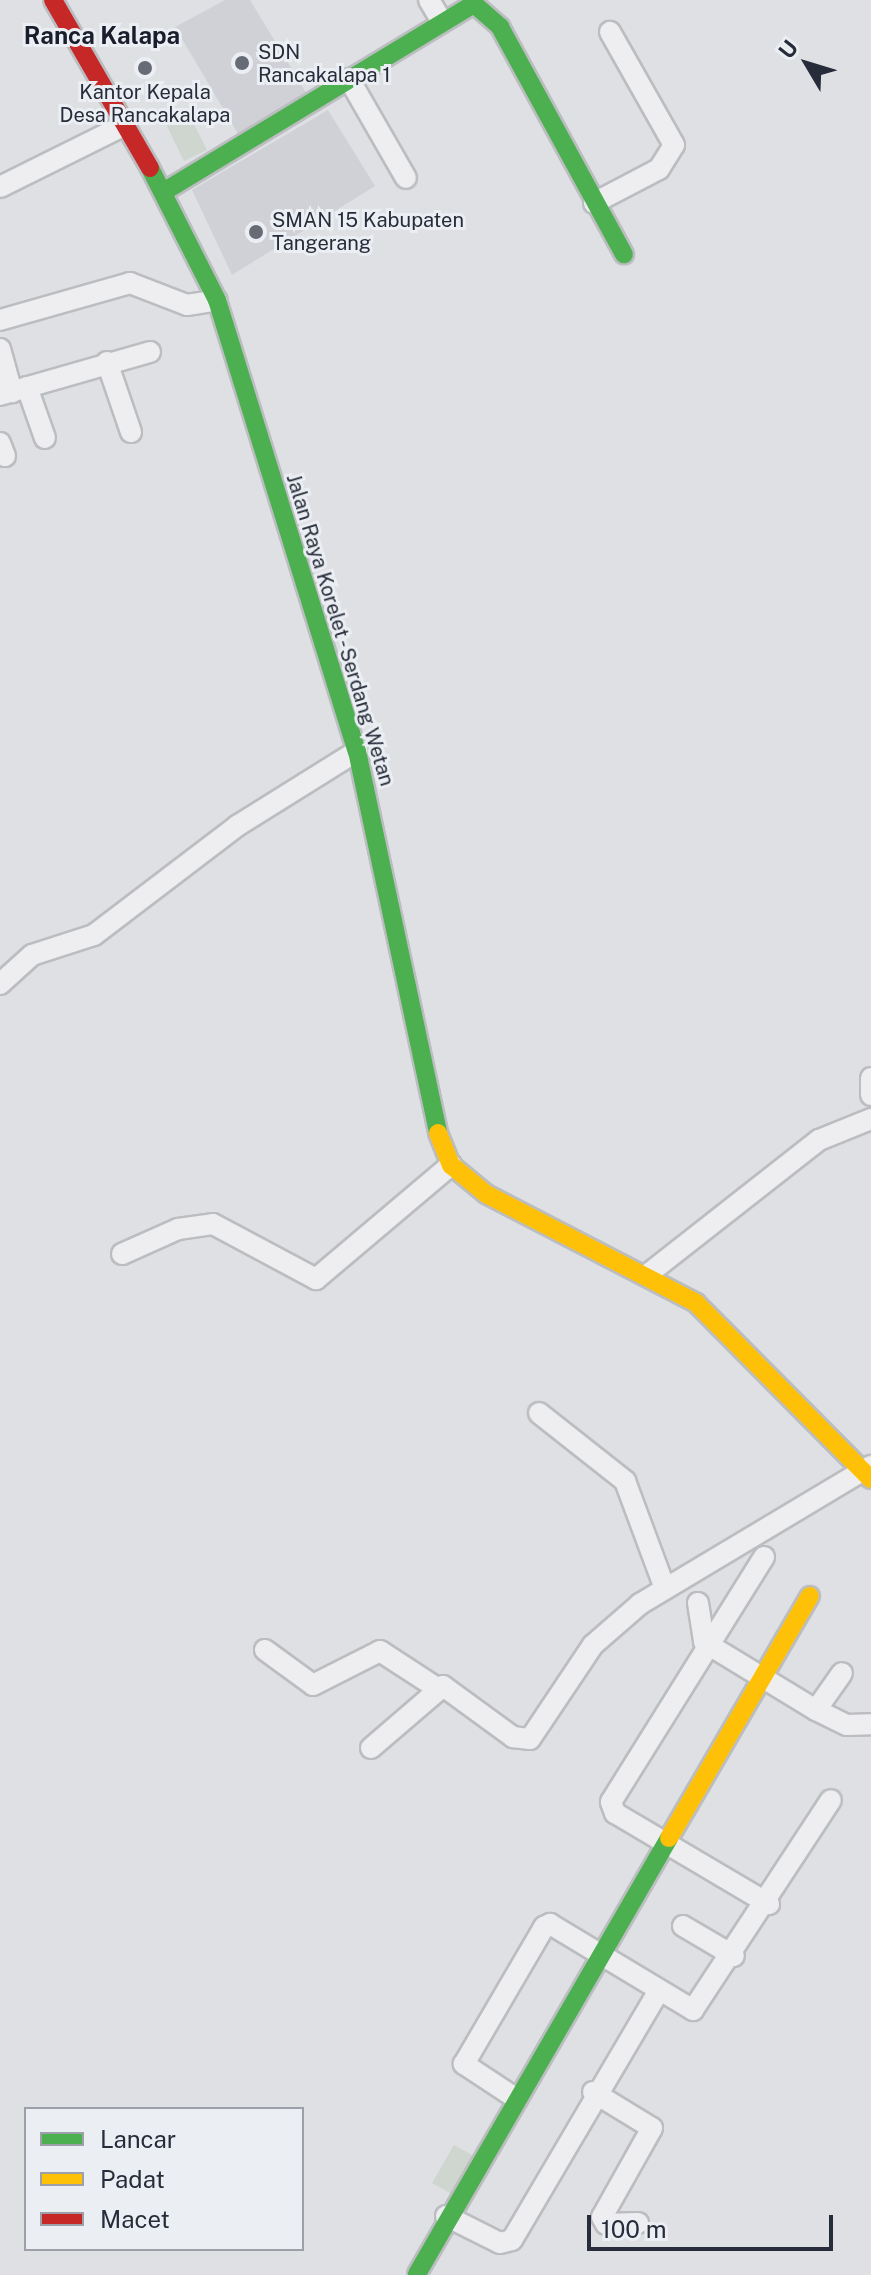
<!DOCTYPE html>
<html>
<head>
<meta charset="utf-8">
<style>
  body { margin:0 }
  #map { position:relative; width:871px; height:2275px; overflow:hidden; background:#dee0e3; font-family:"Public Sans",sans-serif }
  div>[style] { position:absolute }
  .built>* { inset:0; background:#cfd1d7 }
  .green>* { inset:0; background:#ced6cf }
  .roads { filter:drop-shadow(2px 0 #bbbdc0) drop-shadow(-2px 0 #bbbdc0) drop-shadow(0 2px #bbbdc0) drop-shadow(0 -2px #bbbdc0) }
  .street>* { height:20px; margin:-10px; padding:0 10px; transform-origin:10px; border-radius:10px; background:#eeeef0 }
  .fast>* { height:18px; margin:-9px; padding:0 9px; transform-origin:9px; border-radius:9px; background:#4caf50 }
  .slow>* { height:18px; margin:-9px; padding:0 9px; transform-origin:9px; border-radius:9px; background:#ffc107 }
  .jam>* { height:18px; margin:-9px; padding:0 9px; transform-origin:9px; border-radius:9px; background:#c62828 }
  .dots>* { width:22px; height:22px; translate:-50% -50%; box-sizing:border-box; border:4px solid #ebeef3; border-radius:50% }
  span { translate:-50% -50%; white-space:nowrap; text-align:center; line-height:1.15; -webkit-text-stroke:6px #ebeef3; paint-order:stroke }
  .poi-label { font-size:20px; color:#272c3a }
  .left { translate:0 -50%; text-align:left }
  .street-label { font-size:20px; color:#272c3a }
  .quarter-label { font-size:24px; color:#1a1d2b; font-weight:700 }
  .legend { position:absolute; left:24px; top:2107px; width:280px; height:144px; box-sizing:border-box; background:#ebeef3; border:2px solid #9da0a9; margin:0; padding:10px 14px; list-style:none; font-size:24px; color:#272c3a }
  .legend li { display:flex; align-items:center; gap:16px; height:40px }
  .legend b { width:40px; border:2px solid #9da0a9 }
  .north { position:absolute; left:767px; top:24px; width:80px; height:80px; -webkit-text-stroke:6px #ebeef3; paint-order:stroke; rotate:308deg; font-size:22px; font-weight:700; line-height:32px; text-align:center; color:#272c3a }
  .north::after { content:''; display:block; margin:auto; width:28px; height:36px; background:#272c3a; clip-path:polygon(50% 0,100% 100%,50% 72%,0 100%) }
  .scale { position:absolute; left:587px; top:2215px; width:246px; height:36px; box-sizing:border-box; border:4px solid #272c3a; border-top:0; padding-left:10px; font-size:24px; line-height:28px; white-space:nowrap; color:#272c3a; -webkit-text-stroke:6px #ebeef3; paint-order:stroke }
</style>
</head>
<body>
<div id="map">
  <div class="built">
    <div style="clip-path:polygon(225px 0,250px 0,310px 99px,241px 139px,175px 27px)"></div>
    <div style="clip-path:polygon(328px 110px,375px 186px,232px 275px,192px 190px)"></div>
  </div>
  <div class="green">
    <div style="clip-path:polygon(186px 109px,207px 150px,184px 161px,164px 120px)"></div>
    <div style="clip-path:polygon(454px 2145px,474px 2156px,452px 2194px,432px 2183px)"></div>
  </div>
  <div class="roads">
    <div class="street">
      <div style="left:429px;top:0;width:23px;rotate:59deg"></div>
      <div style="left:349px;top:79px;width:114px;rotate:60.1deg"></div>
      <div style="left:0;top:187px;width:140px;rotate:-26.4deg"></div>
      <div style="left:594px;top:203px;width:73px;rotate:-27.6deg"></div>
      <div style="left:659px;top:169px;width:28px;rotate:-58deg"></div>
      <div style="left:674px;top:145px;width:130px;rotate:-119.5deg"></div>
      <div style="left:0;top:320px;width:135px;rotate:-15.9deg"></div>
      <div style="left:130px;top:283px;width:61px;rotate:21.1deg"></div>
      <div style="left:187px;top:305px;width:30px;rotate:-9deg"></div>
      <div style="left:0;top:349px;width:45px;rotate:74.4deg"></div>
      <div style="left:107px;top:362px;width:74px;rotate:71.1deg"></div>
      <div style="left:27px;top:387px;width:54px;rotate:70.6deg"></div>
      <div style="left:0;top:395px;width:156px;rotate:-16deg"></div>
      <div style="left:0;top:443px;width:14px;rotate:69deg"></div>
      <div style="left:0;top:984px;width:43px;rotate:-42.2deg"></div>
      <div style="left:32px;top:955px;width:65px;rotate:-17.9deg"></div>
      <div style="left:94px;top:935px;width:180px;rotate:-37.3deg"></div>
      <div style="left:237px;top:826px;width:142px;rotate:-32deg"></div>
      <div style="left:871px;top:1078px;width:17px;rotate:90deg"></div>
      <div style="left:122px;top:1254px;width:61px;rotate:-24.1deg"></div>
      <div style="left:178px;top:1229px;width:35px;rotate:-8deg"></div>
      <div style="left:213px;top:1224px;width:117px;rotate:28.1deg"></div>
      <div style="left:316px;top:1279px;width:177px;rotate:-40.2deg"></div>
      <div style="left:648px;top:1274px;width:217px;rotate:-38.1deg"></div>
      <div style="left:819px;top:1140px;width:56px;rotate:-22deg"></div>
      <div style="left:539px;top:1413px;width:110px;rotate:38.3deg"></div>
      <div style="left:625px;top:1481px;width:112px;rotate:69.6deg"></div>
      <div style="left:764px;top:1557px;width:289px;rotate:122deg"></div>
      <div style="left:611px;top:1802px;width:12px;rotate:70deg"></div>
      <div style="left:615px;top:1813px;width:179px;rotate:30.6deg"></div>
      <div style="left:698px;top:1603px;width:39px;rotate:81deg"></div>
      <div style="left:704px;top:1642px;width:131px;rotate:31.3deg"></div>
      <div style="left:816px;top:1710px;width:34px;rotate:26deg"></div>
      <div style="left:847px;top:1725px;width:24px;rotate:-2deg"></div>
      <div style="left:265px;top:1650px;width:59px;rotate:36.1deg"></div>
      <div style="left:313px;top:1685px;width:75px;rotate:-26.9deg"></div>
      <div style="left:380px;top:1651px;width:68px;rotate:33deg"></div>
      <div style="left:816px;top:1710px;width:45px;rotate:-54.9deg"></div>
      <div style="left:371px;top:1748px;width:95px;rotate:-40.7deg"></div>
      <div style="left:443px;top:1686px;width:87px;rotate:36.1deg"></div>
      <div style="left:513px;top:1737px;width:17px;rotate:7deg"></div>
      <div style="left:530px;top:1739px;width:113px;rotate:-56.2deg"></div>
      <div style="left:593px;top:1645px;width:62px;rotate:-41.1deg"></div>
      <div style="left:640px;top:1604px;width:269px;rotate:-30.9deg"></div>
      <div style="left:683px;top:1926px;width:59px;rotate:30.5deg"></div>
      <div style="left:593px;top:2092px;width:69px;rotate:31.4deg"></div>
      <div style="left:652px;top:2128px;width:102px;rotate:119.3deg"></div>
      <div style="left:602px;top:2217px;width:8px;rotate:60deg"></div>
      <div style="left:606px;top:2224px;width:32px;rotate:-2deg"></div>
      <div style="left:517px;top:2099px;width:64px;rotate:-146.6deg"></div>
      <div style="left:464px;top:2064px;width:159px;rotate:-59.7deg"></div>
      <div style="left:544px;top:1927px;width:7px;rotate:-27deg"></div>
      <div style="left:550px;top:1924px;width:167px;rotate:31deg"></div>
      <div style="left:693px;top:2010px;width:251px;rotate:-56.7deg"></div>
      <div style="left:446px;top:2216px;width:60px;rotate:26.6deg"></div>
      <div style="left:500px;top:2243px;width:12px;rotate:-14deg"></div>
      <div style="left:512px;top:2240px;width:288px;rotate:-59.5deg"></div>
    </div>
    <div class="fast">
      <div style="left:150px;top:168px;width:148px;rotate:63.1deg"></div>
      <div style="left:217px;top:300px;width:472px;rotate:72.8deg"></div>
      <div style="left:357px;top:751px;width:390px;rotate:78deg"></div>
      <div style="left:165px;top:191px;width:361px;rotate:-31.2deg"></div>
      <div style="left:474px;top:4px;width:35px;rotate:41deg"></div>
      <div style="left:500px;top:27px;width:259px;rotate:61.4deg"></div>
      <div style="left:417px;top:2274px;width:504px;rotate:-59.97deg"></div>
    </div>
    <div class="slow">
      <div style="left:438px;top:1133px;width:35px;rotate:68deg"></div>
      <div style="left:451px;top:1165px;width:45px;rotate:39.6deg"></div>
      <div style="left:486px;top:1194px;width:237px;rotate:27.4deg"></div>
      <div style="left:696px;top:1303px;width:248px;rotate:45.2deg"></div>
      <div style="left:669px;top:1838px;width:280px;rotate:-59.8deg"></div>
    </div>
    <div class="jam">
      <div style="left:53px;top:0;width:194px;rotate:60deg"></div>
    </div>
  </div>
  <div class="dots">
    <div style="left:242px;top:63px;background:#676b75"></div>
    <div style="left:145px;top:68px;background:#676b75"></div>
    <div style="left:256px;top:232px;background:#676b75"></div>
  </div>
  <div class="poi-label">
    <span class="left" style="left:258px;top:64px">SDN<br>Rancakalapa 1</span>
    <span style="left:145px;top:104px">Kantor Kepala<br>Desa Rancakalapa</span>
    <span class="left" style="left:272px;top:232px">SMAN 15 Kabupaten<br>Tangerang</span>
  </div>
  <div class="street-label">
    <span style="left:340px;top:630px;rotate:73deg">Jalan Raya Korelet - Serdang Wetan</span>
  </div>
  <div class="quarter-label">
    <span style="left:102px;top:36px">Ranca Kalapa</span>
  </div>
  <ul class="legend">
  <li><b style="height:10px;background:#4caf50"></b>Lancar</li>
  <li><b style="height:10px;background:#ffc107"></b>Padat</li>
  <li><b style="height:10px;background:#c62828"></b>Macet</li>
  </ul>
  <div class="north">U</div>
  <div class="scale">100 m</div>
</div>
</body>
</html>
